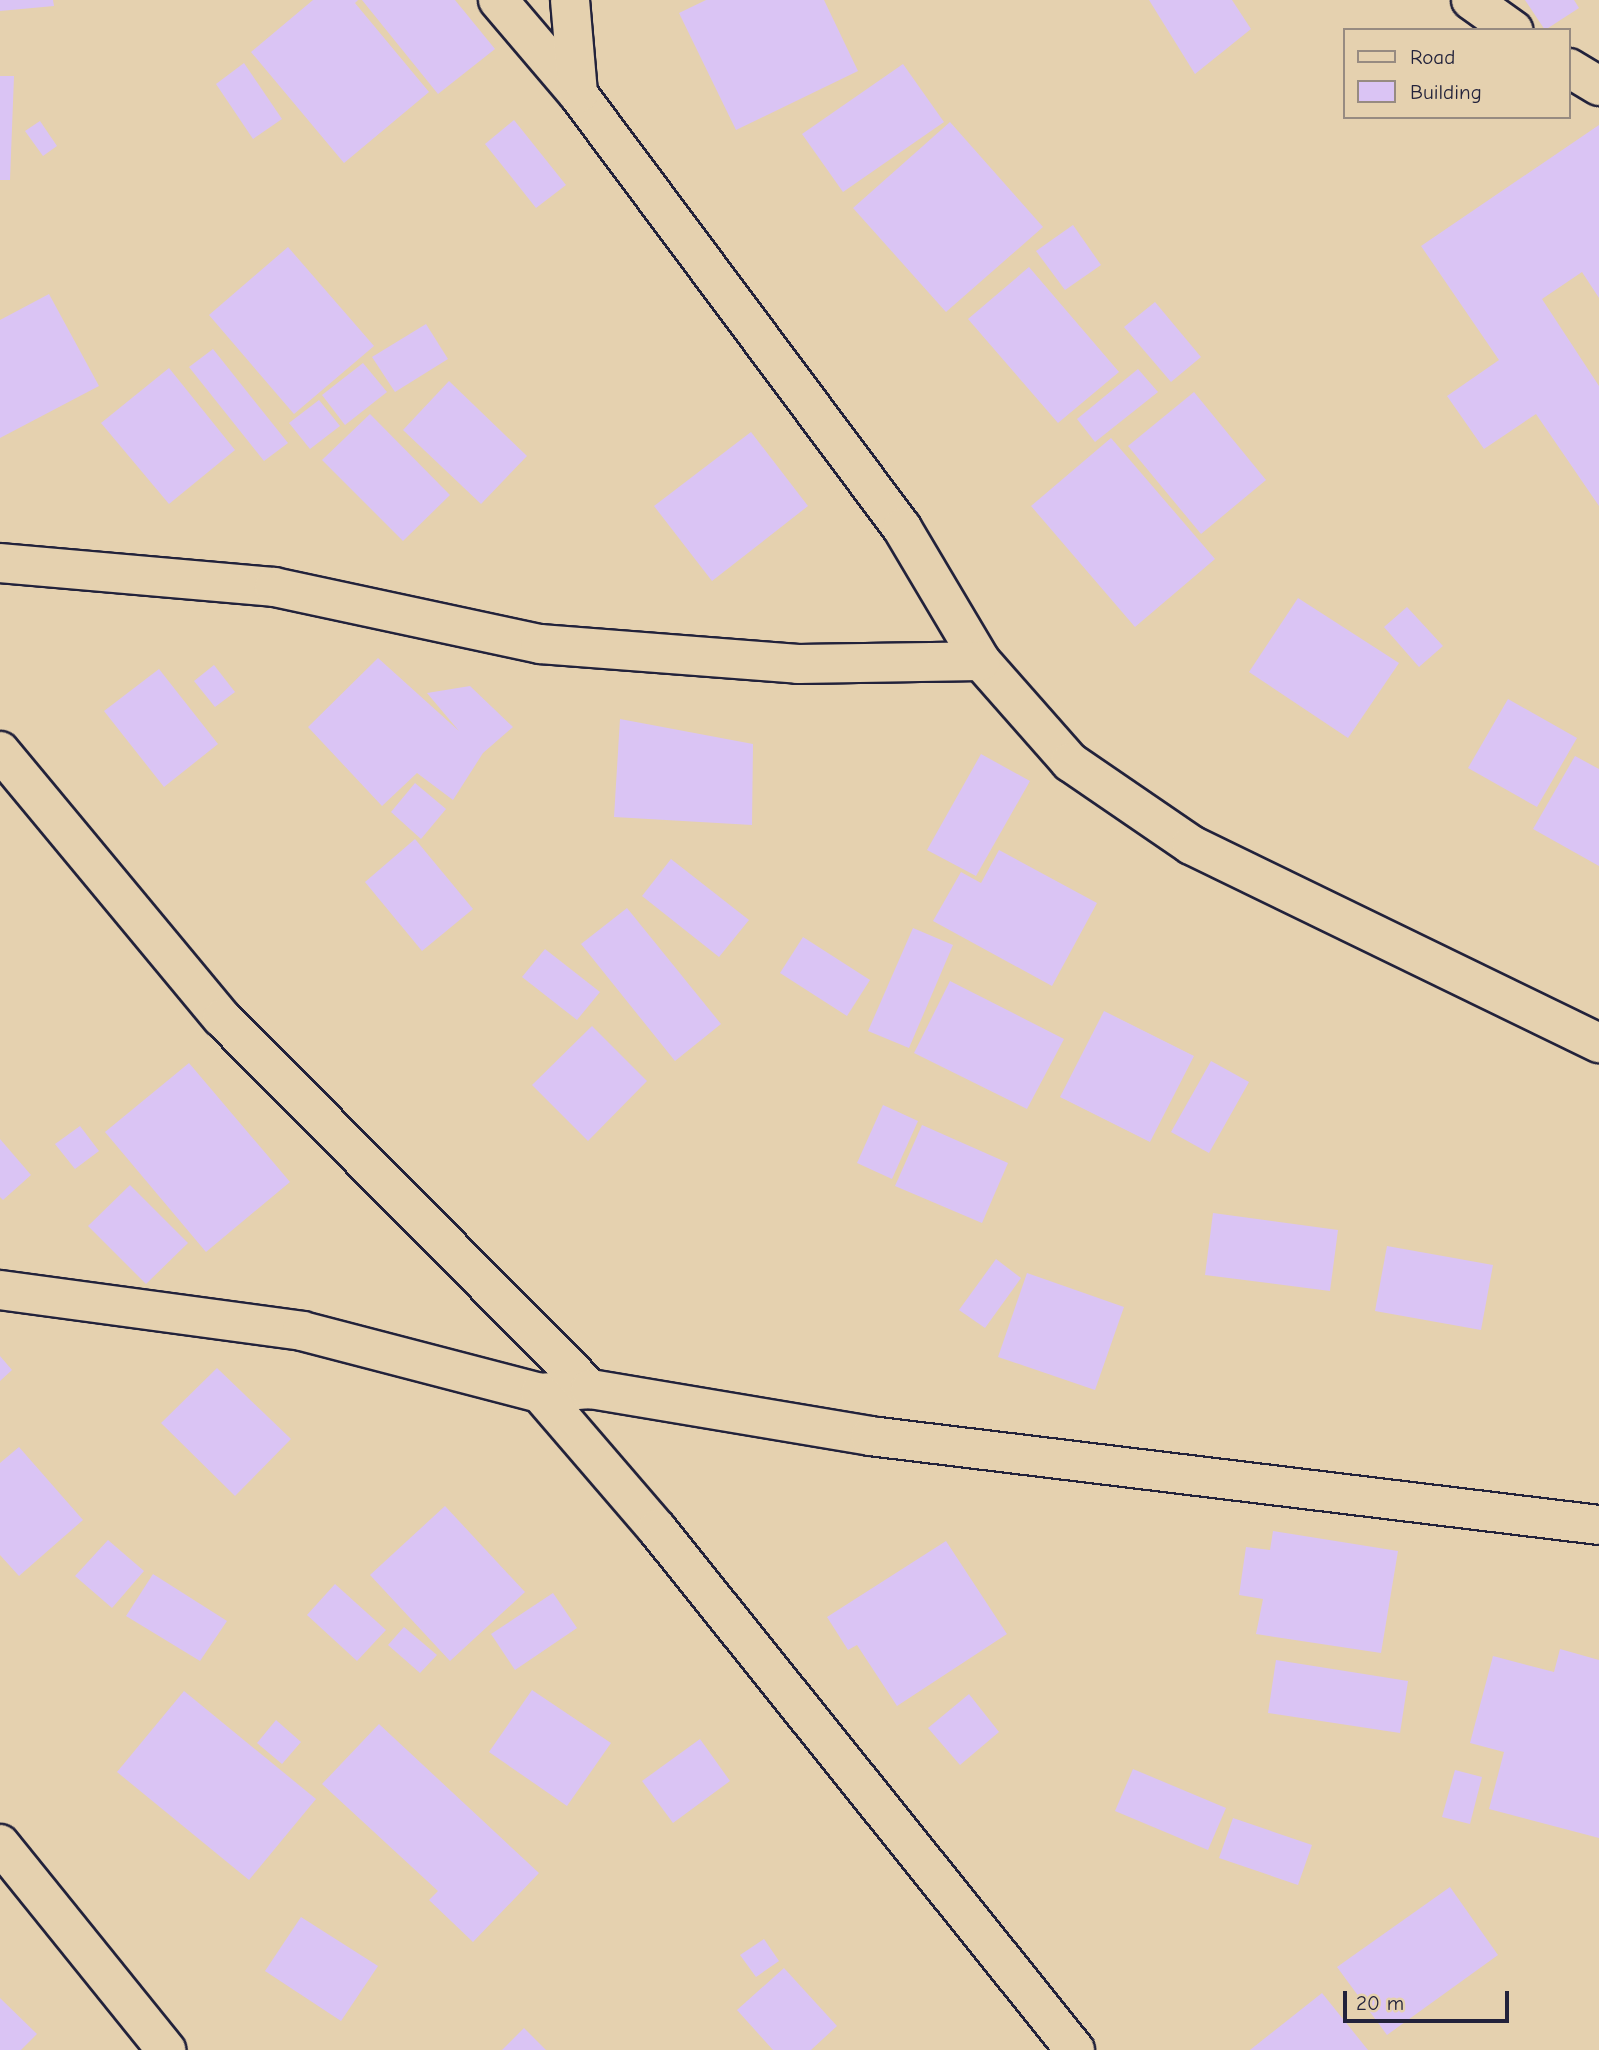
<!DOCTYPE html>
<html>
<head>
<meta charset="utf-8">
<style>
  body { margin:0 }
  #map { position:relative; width:1599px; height:2050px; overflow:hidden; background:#e5d1af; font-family:"Comic Neue",sans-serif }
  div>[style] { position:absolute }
  .building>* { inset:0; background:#dac4f4 }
  .roads { filter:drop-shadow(2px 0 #22223b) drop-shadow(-2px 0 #22223b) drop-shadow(0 2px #22223b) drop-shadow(0 -2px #22223b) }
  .street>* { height:38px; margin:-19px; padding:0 19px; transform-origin:19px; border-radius:19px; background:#e5d1af }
  .secondary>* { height:38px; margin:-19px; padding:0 19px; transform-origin:19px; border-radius:19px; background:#e5d1af }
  span { translate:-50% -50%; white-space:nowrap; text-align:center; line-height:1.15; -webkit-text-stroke:6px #e5d1af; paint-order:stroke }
  .legend { position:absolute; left:1343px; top:28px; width:228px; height:91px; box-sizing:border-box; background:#e5d1af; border:2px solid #978b81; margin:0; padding:9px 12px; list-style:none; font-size:21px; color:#22223b }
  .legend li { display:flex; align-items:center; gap:14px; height:35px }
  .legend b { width:35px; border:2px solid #978b81 }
  .scale { position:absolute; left:1343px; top:1991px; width:166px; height:32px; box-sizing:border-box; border:4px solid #22223b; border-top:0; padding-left:9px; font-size:21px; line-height:24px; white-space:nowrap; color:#22223b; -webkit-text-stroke:5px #e5d1af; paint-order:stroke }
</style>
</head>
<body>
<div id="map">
  <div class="building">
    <div style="clip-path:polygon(0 0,53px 0,54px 6px,0 11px)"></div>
    <div style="clip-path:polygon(313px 0,358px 0,355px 3px,429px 92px,344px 163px,251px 52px)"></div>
    <div style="clip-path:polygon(362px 0,455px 0,495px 49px,438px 94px)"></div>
    <div style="clip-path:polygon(706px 0,824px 0,858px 71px,736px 130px,679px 13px)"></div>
    <div style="clip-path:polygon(1149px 0,1232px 0,1251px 29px,1195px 74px)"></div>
    <div style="clip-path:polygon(1525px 0,1574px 0,1579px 8px,1545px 30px)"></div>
    <div style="clip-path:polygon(244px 63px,282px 119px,253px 139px,216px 84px)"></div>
    <div style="clip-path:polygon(903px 64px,944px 122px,843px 192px,802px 134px)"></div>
    <div style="clip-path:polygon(0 76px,14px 76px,10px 180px,0 180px)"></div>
    <div style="clip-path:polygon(514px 120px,566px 185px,536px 208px,485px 144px)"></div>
    <div style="clip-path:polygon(40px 121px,57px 146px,43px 156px,25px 131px)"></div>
    <div style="clip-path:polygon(950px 122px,1043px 227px,946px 312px,853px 208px)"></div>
    <div style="clip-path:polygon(1599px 125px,1599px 298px,1582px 272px,1542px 299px,1599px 386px,1599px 506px,1536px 414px,1484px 449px,1447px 396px,1499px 360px,1421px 246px)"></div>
    <div style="clip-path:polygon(1073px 225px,1101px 265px,1065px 290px,1036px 251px)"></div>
    <div style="clip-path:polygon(288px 247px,374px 346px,294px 414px,209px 315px)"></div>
    <div style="clip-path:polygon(1029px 267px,1119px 372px,1058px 423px,968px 319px)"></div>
    <div style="clip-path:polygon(49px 294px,99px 386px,0 438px,0 320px)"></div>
    <div style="clip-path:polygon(1155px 302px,1201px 357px,1171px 382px,1124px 327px)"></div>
    <div style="clip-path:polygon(426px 324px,448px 359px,395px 392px,372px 357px)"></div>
    <div style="clip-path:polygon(213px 349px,288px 443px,264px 461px,189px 367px)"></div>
    <div style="clip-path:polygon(363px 363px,387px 392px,345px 425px,322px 395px)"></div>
    <div style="clip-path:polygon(169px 368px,235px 450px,169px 504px,101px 423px)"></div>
    <div style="clip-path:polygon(1138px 369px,1158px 392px,1095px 442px,1077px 419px)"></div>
    <div style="clip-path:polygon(449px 381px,527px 456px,481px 504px,403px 430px)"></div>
    <div style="clip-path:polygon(1194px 392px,1266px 480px,1201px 534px,1128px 446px)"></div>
    <div style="clip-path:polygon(319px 400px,340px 426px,310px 449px,289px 423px)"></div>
    <div style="clip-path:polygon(370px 414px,450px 495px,403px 541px,322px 460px)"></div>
    <div style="clip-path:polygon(751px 432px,808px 506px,712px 581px,654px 506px)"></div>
    <div style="clip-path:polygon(1111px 438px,1215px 559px,1135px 627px,1031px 506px)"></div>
    <div style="clip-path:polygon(1298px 598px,1399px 663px,1348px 738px,1249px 672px)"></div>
    <div style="clip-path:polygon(1407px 607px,1443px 646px,1419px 667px,1384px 627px)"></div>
    <div style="clip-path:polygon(378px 658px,459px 731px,427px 693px,470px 686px,513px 727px,483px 753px,453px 800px,417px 773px,382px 806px,308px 727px)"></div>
    <div style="clip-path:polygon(214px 665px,235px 692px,215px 707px,194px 681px)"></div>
    <div style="clip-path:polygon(159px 669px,218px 744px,164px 787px,104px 711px)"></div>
    <div style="clip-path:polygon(1508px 699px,1577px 738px,1537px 807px,1468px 768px)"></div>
    <div style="clip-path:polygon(620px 719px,753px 744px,752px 825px,614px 817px)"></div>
    <div style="clip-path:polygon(981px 754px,1030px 781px,976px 876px,927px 850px)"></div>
    <div style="clip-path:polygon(1575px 756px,1599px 769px,1599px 866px,1533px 829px)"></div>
    <div style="clip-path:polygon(415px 783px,446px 809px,421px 839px,391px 812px)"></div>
    <div style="clip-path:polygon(415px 839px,473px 909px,422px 951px,365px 882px)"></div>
    <div style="clip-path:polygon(999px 850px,1097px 903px,1052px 986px,933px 921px,961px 872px,981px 883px)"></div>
    <div style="clip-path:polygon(671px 859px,749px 920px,719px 957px,642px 896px)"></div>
    <div style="clip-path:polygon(627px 908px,721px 1024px,675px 1061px,581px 944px)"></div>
    <div style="clip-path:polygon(913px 928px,953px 945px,909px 1048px,868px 1031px)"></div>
    <div style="clip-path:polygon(803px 937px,870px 980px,847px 1016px,780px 973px)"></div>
    <div style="clip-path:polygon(545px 949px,600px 992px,577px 1020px,522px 977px)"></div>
    <div style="clip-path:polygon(950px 981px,1064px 1039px,1027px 1109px,914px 1053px)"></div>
    <div style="clip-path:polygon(1104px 1011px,1194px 1056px,1150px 1142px,1060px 1097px)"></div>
    <div style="clip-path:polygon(592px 1026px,647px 1081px,588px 1141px,532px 1085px)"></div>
    <div style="clip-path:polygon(1211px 1061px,1249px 1082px,1209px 1153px,1171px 1132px)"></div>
    <div style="clip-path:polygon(189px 1063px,290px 1182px,206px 1252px,105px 1132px)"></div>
    <div style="clip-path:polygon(883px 1105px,918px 1121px,892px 1179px,857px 1163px)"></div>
    <div style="clip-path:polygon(922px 1125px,1008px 1163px,982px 1223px,895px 1186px)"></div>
    <div style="clip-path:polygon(80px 1126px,99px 1151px,75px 1169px,55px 1144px)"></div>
    <div style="clip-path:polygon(0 1139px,31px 1175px,3px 1200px,0 1197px)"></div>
    <div style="clip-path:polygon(130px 1185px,188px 1243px,146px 1284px,88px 1226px)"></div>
    <div style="clip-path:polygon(1213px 1213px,1338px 1230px,1330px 1291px,1205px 1275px)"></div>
    <div style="clip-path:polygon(1387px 1246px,1493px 1265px,1481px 1330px,1375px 1311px)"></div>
    <div style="clip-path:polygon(996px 1259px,1021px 1278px,985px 1328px,959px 1310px)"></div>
    <div style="clip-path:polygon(1027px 1273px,1124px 1307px,1095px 1390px,998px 1357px)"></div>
    <div style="clip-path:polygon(0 1356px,12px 1370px,0 1381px)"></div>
    <div style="clip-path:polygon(217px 1368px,291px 1439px,235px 1496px,161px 1423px)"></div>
    <div style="clip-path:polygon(19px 1447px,83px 1520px,19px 1576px,0 1555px,0 1463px)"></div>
    <div style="clip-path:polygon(445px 1506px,525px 1592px,450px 1661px,370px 1575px)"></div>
    <div style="clip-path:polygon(1273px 1531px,1398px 1551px,1381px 1653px,1256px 1634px,1263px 1599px,1239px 1595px,1246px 1547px,1270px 1550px)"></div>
    <div style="clip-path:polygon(108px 1540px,144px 1571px,112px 1608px,75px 1576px)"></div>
    <div style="clip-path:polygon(946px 1541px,1007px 1634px,897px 1706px,857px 1645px,848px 1650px,827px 1617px)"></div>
    <div style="clip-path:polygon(153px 1574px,227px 1621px,200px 1661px,126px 1616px)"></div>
    <div style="clip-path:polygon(335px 1584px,386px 1630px,357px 1661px,307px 1615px)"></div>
    <div style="clip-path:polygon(553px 1593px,577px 1628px,515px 1670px,491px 1634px)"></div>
    <div style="clip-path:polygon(404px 1627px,437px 1655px,420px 1673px,388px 1645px)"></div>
    <div style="clip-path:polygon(1560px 1649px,1599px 1660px,1599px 1838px,1489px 1809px,1504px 1752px,1470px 1743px,1493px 1656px,1554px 1672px)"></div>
    <div style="clip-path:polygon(1276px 1660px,1408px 1681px,1400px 1733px,1268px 1713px)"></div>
    <div style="clip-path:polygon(532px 1690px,611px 1743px,567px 1806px,489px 1752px)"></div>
    <div style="clip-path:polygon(184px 1691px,316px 1799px,249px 1880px,117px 1772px)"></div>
    <div style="clip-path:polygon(969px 1694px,999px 1732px,960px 1765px,928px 1728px)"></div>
    <div style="clip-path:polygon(276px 1720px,301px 1742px,282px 1764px,257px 1743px)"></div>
    <div style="clip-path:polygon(379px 1724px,539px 1873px,473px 1942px,429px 1900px,438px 1891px,322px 1784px)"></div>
    <div style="clip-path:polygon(700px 1739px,730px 1781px,673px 1823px,642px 1781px)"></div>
    <div style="clip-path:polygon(1133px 1769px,1226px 1808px,1208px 1850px,1115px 1811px)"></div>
    <div style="clip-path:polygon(1455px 1770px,1482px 1777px,1470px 1824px,1442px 1817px)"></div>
    <div style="clip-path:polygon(1233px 1818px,1312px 1845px,1298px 1885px,1219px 1858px)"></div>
    <div style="clip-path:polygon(1450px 1887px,1498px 1955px,1387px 2035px,1337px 1967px)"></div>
    <div style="clip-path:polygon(301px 1917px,378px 1966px,341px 2021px,265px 1971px)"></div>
    <div style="clip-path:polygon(764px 1939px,779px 1961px,756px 1977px,740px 1955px)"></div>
    <div style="clip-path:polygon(784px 1968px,837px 2026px,811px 2050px,773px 2050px,737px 2010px)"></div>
    <div style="clip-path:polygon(1322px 1993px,1368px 2050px,1250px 2050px)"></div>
    <div style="clip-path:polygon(0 1998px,37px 2034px,21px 2050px,0 2050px)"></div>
    <div style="clip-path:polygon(524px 2028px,546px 2050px,502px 2050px)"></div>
  </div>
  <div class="roads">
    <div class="street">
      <div style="left:498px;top:0;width:123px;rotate:49.6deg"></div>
      <div style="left:578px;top:94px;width:542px;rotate:53.26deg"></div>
      <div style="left:902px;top:528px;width:155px;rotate:59.3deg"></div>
      <div style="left:981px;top:661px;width:135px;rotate:48.6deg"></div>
      <div style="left:1070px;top:762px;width:147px;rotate:34.4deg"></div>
      <div style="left:1191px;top:845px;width:454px;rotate:25.9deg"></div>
      <div style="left:570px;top:0;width:94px;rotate:85.1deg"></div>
      <div style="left:1471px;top:0;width:52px;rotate:35.5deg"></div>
      <div style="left:1569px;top:68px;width:35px;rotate:31deg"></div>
      <div style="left:0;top:563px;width:275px;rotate:5deg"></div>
      <div style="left:274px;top:587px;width:272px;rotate:12.1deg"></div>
      <div style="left:540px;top:644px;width:259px;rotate:4.4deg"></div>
      <div style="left:798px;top:664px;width:183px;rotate:-0.9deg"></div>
      <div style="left:0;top:751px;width:347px;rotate:50.3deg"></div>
      <div style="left:222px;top:1018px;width:523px;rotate:45.23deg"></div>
      <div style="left:0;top:1290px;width:305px;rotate:7.7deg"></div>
      <div style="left:302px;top:1331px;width:246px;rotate:14.6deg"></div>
      <div style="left:540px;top:1393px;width:50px;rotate:-4.6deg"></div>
      <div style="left:590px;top:1389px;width:284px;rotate:9.5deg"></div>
      <div style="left:870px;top:1436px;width:734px;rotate:6.96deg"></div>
      <div style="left:540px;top:1393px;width:179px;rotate:49.3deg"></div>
      <div style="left:657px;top:1529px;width:668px;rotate:51.26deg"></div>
    </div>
    <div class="secondary">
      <div style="left:0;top:1844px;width:265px;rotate:51.1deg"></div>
    </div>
  </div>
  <ul class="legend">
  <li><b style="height:9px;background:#e5d1af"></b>Road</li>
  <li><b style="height:19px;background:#dac4f4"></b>Building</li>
  </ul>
  <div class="scale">20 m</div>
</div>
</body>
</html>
